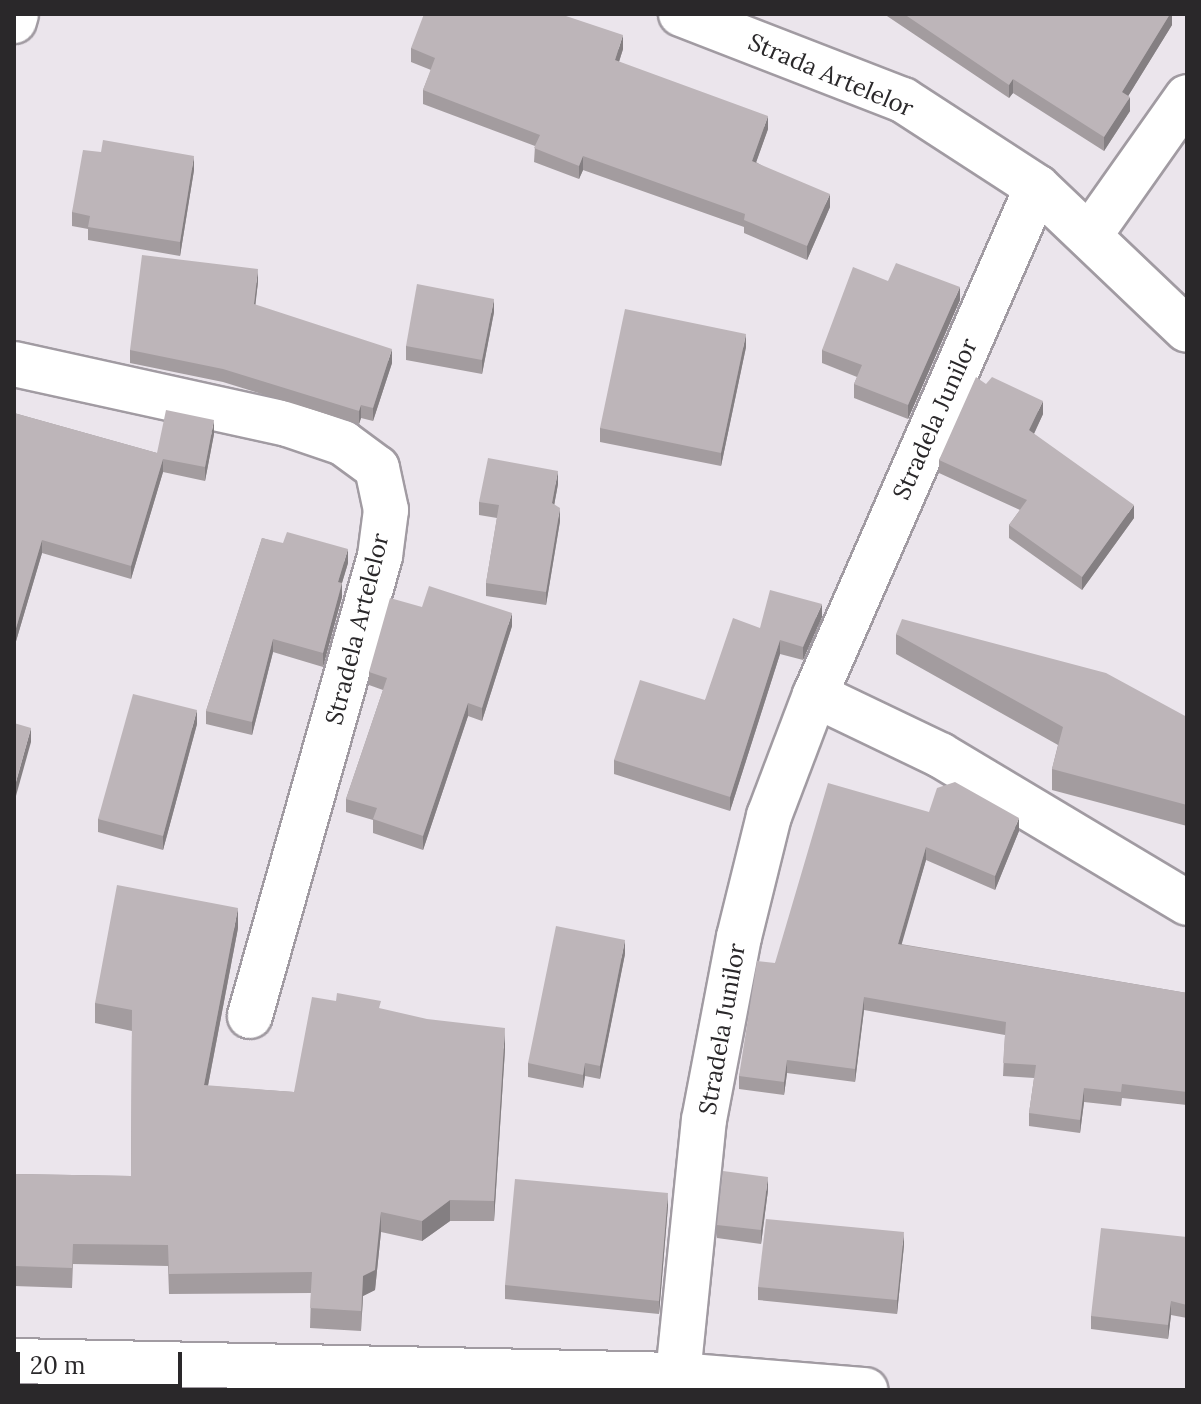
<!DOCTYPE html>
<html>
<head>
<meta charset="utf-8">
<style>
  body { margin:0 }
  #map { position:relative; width:1201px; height:1404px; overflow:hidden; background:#ebe5ec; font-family:Lora,serif }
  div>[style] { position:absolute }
  .roads { filter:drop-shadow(2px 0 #a19ba2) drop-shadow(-2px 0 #a19ba2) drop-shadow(0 2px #a19ba2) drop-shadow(0 -2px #a19ba2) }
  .street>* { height:44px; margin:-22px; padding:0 22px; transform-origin:22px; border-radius:22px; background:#fff }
  .wall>* { inset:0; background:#a39c9f }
  .shaded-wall>* { inset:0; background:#847f82 }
  .building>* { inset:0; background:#bdb5b9 }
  span { translate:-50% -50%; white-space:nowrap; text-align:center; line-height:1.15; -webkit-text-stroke:8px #fff; paint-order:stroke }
  .street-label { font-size:24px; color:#2a282a }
  .frame { position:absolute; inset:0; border:16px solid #2a282a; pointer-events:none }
  .scale { position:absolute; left:16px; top:1352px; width:166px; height:36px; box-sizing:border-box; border:4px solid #2a282a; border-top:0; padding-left:10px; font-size:24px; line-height:28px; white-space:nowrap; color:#2a282a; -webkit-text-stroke:6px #fff; paint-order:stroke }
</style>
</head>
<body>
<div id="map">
  <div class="roads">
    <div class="street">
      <div style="left:681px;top:14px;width:238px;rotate:21.2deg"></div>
      <div style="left:903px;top:100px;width:160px;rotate:33deg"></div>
      <div style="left:1037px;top:187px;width:207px;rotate:43.6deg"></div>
      <div style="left:14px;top:21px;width:7px;rotate:-74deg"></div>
      <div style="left:1089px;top:236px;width:170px;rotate:-54.8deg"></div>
      <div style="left:14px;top:364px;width:280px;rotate:12.4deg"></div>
      <div style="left:287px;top:424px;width:59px;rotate:18.7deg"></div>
      <div style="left:343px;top:443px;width:42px;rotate:36.3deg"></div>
      <div style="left:377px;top:468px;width:43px;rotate:77.9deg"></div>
      <div style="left:386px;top:510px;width:46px;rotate:97.4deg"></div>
      <div style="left:380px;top:556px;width:478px;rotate:105.8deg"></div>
      <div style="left:815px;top:695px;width:139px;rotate:25.6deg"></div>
      <div style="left:940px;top:755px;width:288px;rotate:30.9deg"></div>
      <div style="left:14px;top:1361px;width:664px;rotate:1.21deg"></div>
      <div style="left:678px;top:1375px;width:188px;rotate:4.6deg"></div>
      <div style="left:678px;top:1375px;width:256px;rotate:-84.2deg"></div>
      <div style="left:704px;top:1120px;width:186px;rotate:-79.2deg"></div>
      <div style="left:739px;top:937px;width:125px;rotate:-76.1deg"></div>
      <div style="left:769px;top:816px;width:129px;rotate:-69.2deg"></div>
      <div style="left:815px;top:695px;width:554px;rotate:-66.39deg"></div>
    </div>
  </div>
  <div class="wall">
    <div style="clip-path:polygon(884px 14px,1172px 14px,1172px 25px,1128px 96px,1130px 111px,1104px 151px,1013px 93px,1009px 98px)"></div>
    <div style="clip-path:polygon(411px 48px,623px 49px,619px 62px,768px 129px,756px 162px,830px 207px,807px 260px,744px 233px,744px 227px,583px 170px,579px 179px,534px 162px,535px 146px,423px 104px,423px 90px,431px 70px,411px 62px)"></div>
    <div style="clip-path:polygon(101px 152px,194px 170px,180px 256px,88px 240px,88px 229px,72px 226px,72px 212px)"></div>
    <div style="clip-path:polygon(888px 281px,960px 300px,908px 419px,854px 398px,854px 384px,857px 377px,822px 363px,822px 350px)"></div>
    <div style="clip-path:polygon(258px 282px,255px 305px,392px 363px,373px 421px,361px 418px,359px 424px,223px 382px,130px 363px,130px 350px)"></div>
    <div style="clip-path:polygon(494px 312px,482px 374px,406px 360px,406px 346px)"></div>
    <div style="clip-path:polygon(746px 347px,721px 466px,600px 442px,600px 428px)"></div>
    <div style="clip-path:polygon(986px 384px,1043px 414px,1034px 434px,1134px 518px,1082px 590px,1009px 538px,1009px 525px,1020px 510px,939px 473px,939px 460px)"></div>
    <div style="clip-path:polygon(14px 413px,157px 453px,214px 434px,205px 481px,163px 472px,131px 579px,42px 553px,14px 648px)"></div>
    <div style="clip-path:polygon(558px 484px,554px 505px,560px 521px,546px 605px,486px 596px,486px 583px,497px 518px,479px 515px,479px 502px)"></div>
    <div style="clip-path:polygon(262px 538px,348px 563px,342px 583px,342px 597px,323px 667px,273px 652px,252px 735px,206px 724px,206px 711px)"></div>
    <div style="clip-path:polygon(422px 607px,512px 626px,482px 721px,468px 716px,423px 850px,373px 833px,373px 820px,346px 812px,346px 799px,383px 690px,369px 685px,369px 672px)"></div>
    <div style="clip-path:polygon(822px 617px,803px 660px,780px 654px,730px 811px,614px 774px,614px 760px,705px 700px,760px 628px)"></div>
    <div style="clip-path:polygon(896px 634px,1187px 717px,1187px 826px,1052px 790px,1052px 769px,1058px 745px,896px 654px)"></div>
    <div style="clip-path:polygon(197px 724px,163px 850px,98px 832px,98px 819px)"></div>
    <div style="clip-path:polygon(929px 812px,1019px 831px,995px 890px,926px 860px,901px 944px,1187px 993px,1187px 1105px,1122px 1098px,1121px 1106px,1084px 1102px,1080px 1133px,1029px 1126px,1029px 1113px,1034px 1078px,1003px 1076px,1005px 1035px,864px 1010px,855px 1082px,787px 1073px,784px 1095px,739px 1089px,739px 1076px,775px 963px)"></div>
    <div style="clip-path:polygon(1187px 845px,1187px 871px,1185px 870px,1185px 849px)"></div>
    <div style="clip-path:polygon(238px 928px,208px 1086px,294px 1092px,381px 1009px,505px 1049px,494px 1221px,450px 1221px,422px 1241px,381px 1232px,375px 1290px,363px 1296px,361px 1331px,310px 1328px,311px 1293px,169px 1294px,168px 1266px,73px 1264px,72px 1288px,14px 1286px,14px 1174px,131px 1176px,132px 1031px,95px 1023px,95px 1003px)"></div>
    <div style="clip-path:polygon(625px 954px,600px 1079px,585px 1076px,583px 1088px,528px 1077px,528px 1063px)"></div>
    <div style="clip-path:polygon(768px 1190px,761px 1244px,717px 1238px,717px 1225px)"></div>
    <div style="clip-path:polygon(668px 1206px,659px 1314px,505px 1299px,505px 1285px)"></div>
    <div style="clip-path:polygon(1187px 1237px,1187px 1318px,1171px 1315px,1168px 1339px,1091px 1329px,1091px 1316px)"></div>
    <div style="clip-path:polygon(904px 1245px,897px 1314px,758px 1300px,758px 1287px)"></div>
  </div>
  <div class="shaded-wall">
    <div style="clip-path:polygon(1170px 14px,1172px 14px,1172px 25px,1122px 106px,1122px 92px)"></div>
    <div style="clip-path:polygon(623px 35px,623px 49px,615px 74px,615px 60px)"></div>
    <div style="clip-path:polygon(1013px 79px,1013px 93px,1009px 98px,1009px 85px)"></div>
    <div style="clip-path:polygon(1130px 97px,1130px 111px,1104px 151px,1104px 137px)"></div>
    <div style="clip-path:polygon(768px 116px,768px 129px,752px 174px,752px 161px)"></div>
    <div style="clip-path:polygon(194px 156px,194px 170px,180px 256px,180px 242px)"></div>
    <div style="clip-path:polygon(583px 156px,583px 170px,579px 179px,579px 166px)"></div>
    <div style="clip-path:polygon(830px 194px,830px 207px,807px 260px,807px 246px)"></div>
    <div style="clip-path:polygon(258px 269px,258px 282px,254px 317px,254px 304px)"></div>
    <div style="clip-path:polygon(960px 287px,960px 300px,908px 419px,908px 405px)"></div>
    <div style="clip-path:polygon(494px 299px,494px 312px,482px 374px,482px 360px)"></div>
    <div style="clip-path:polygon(746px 334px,746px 347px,721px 466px,721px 453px)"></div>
    <div style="clip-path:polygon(392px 349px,392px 363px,373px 421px,373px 408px)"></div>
    <div style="clip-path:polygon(1043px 401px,1043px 414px,1029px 444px,1029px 430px)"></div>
    <div style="clip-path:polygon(361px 405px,361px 418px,359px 424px,359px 411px)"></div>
    <div style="clip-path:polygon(214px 420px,214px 434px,205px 481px,205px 467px)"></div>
    <div style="clip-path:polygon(163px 459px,163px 472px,131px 579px,131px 566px)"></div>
    <div style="clip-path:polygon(558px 471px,558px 484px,552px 517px,552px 503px)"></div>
    <div style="clip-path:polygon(1134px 505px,1134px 518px,1082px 590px,1082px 577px)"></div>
    <div style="clip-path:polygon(560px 508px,560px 521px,546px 605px,546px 592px)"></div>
    <div style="clip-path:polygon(42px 540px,42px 553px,14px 648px,14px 635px)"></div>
    <div style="clip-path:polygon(348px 549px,348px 563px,338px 596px,338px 582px)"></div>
    <div style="clip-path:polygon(342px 583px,342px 597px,323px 667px,323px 653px)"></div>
    <div style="clip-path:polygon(822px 604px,822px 617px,803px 660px,803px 647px)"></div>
    <div style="clip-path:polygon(512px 613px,512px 626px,482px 721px,482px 708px)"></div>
    <div style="clip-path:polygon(273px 639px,273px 652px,252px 735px,252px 722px)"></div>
    <div style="clip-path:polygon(780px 640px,780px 654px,730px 811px,730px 797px)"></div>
    <div style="clip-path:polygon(468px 703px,468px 716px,423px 850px,423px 836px)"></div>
    <div style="clip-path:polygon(197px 710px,197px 724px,163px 850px,163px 836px)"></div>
    <div style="clip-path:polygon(31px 728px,31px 742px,14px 803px,14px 789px)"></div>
    <div style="clip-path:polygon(1019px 818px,1019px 831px,995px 890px,995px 876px)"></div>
    <div style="clip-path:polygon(926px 847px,926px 860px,898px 957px,898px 944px)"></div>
    <div style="clip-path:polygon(238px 908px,238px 928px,204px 1106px,204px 1085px)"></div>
    <div style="clip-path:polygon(625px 940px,625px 954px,600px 1079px,600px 1066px)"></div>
    <div style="clip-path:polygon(864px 997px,864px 1010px,855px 1082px,855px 1069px)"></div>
    <div style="clip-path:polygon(505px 1028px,505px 1049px,494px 1221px,494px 1201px)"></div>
    <div style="clip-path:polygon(787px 1060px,787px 1073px,784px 1095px,784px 1082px)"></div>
    <div style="clip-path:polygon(585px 1063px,585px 1076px,583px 1088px,583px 1075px)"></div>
    <div style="clip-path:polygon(1084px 1088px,1084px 1102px,1080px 1133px,1080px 1120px)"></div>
    <div style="clip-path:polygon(768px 1177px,768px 1190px,761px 1244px,761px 1230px)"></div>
    <div style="clip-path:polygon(668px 1193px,668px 1206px,659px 1314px,659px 1301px)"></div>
    <div style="clip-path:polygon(450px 1200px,450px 1221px,422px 1241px,422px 1221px)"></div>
    <div style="clip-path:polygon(381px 1212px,381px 1232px,375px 1290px,363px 1296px,361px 1331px,363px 1276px)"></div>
    <div style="clip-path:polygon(904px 1232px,904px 1245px,897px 1314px,897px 1300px)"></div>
    <div style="clip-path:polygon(1171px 1301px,1171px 1315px,1168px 1339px,1168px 1325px)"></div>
  </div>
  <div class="building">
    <div style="clip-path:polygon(424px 14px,560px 14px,623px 35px,615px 60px,768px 116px,752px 161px,830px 194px,807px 246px,744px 220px,745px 214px,583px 156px,579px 166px,534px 148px,540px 135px,423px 90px,435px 58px,411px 48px)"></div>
    <div style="clip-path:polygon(904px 14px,1170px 14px,1122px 92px,1130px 97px,1104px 137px,1013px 79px,1009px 85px)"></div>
    <div style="clip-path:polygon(103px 140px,194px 156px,180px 242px,88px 227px,90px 216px,72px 212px,83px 150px,101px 152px)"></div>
    <div style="clip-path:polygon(142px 255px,258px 269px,254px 304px,392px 349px,373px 408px,361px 405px,359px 411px,223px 369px,130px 350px)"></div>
    <div style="clip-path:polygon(896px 263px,960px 287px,908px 405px,854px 384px,862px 365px,822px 350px,853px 267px,888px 281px)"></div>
    <div style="clip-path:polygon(417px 284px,494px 299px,482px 360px,406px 346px)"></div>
    <div style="clip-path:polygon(625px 309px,746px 334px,721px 453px,600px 428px)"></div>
    <div style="clip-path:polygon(976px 377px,986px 384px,992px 377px,1043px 401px,1029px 430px,1134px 505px,1082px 577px,1009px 525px,1027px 500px,939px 460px)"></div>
    <div style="clip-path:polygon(166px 410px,214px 420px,205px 467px,163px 459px,131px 566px,42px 540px,14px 635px,14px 413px,157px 453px)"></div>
    <div style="clip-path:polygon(488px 458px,558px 471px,552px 503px,560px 508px,546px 592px,486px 583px,499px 505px,479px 502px)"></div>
    <div style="clip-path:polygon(287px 532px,348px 549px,338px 582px,342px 583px,323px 653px,273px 639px,252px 722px,206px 711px,262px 538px,283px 543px)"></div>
    <div style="clip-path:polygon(429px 586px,512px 613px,482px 708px,468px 703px,423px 836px,373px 819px,377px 808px,346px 799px,387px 678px,369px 672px,390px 598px,422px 607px)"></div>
    <div style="clip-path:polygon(770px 590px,822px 604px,803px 647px,780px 640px,730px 797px,614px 760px,640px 680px,705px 700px,733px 618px,760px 628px)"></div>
    <div style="clip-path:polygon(902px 619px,1106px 673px,1187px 717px,1187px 805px,1052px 769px,1063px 727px,896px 634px)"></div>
    <div style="clip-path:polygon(133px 694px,197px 710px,163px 836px,98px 819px)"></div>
    <div style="clip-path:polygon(14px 723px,31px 728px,14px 789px)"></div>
    <div style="clip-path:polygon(955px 782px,1019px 818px,995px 876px,926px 847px,898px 944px,1187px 993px,1187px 1092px,1122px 1084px,1121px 1092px,1084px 1088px,1080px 1120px,1029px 1113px,1036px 1065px,1003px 1063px,1006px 1022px,864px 997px,855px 1069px,787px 1060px,784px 1082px,739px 1076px,757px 961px,775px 963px,828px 783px,929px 812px,937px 788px)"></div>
    <div style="clip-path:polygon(117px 885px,238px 908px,204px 1085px,294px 1092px,312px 997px,336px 1001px,337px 993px,381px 1001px,379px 1008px,427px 1019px,505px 1028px,494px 1201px,450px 1200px,422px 1221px,381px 1212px,375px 1270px,363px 1276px,361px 1311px,310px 1308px,312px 1272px,169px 1274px,168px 1245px,73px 1244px,72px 1268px,14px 1266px,14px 1174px,131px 1176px,132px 1010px,95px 1003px)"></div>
    <div style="clip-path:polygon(556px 926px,625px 940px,600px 1066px,585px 1063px,583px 1075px,528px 1063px)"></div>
    <div style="clip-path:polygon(723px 1171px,768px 1177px,761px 1230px,717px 1225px)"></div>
    <div style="clip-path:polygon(515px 1179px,668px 1193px,659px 1301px,505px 1285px)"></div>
    <div style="clip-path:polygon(766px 1219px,904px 1232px,897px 1300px,758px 1287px)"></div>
    <div style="clip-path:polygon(1101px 1228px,1187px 1237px,1187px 1305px,1171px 1301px,1168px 1325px,1091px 1316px)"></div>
  </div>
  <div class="street-label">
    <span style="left:831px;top:75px;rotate:23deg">Strada Artelelor</span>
    <span style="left:935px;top:419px;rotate:-66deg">Stradela Junilor</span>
    <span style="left:357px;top:629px;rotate:-76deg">Stradela Artelelor</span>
    <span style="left:722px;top:1029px;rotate:-80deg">Stradela Junilor</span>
  </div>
  <div class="frame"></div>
  <div class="scale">20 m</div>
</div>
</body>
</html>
